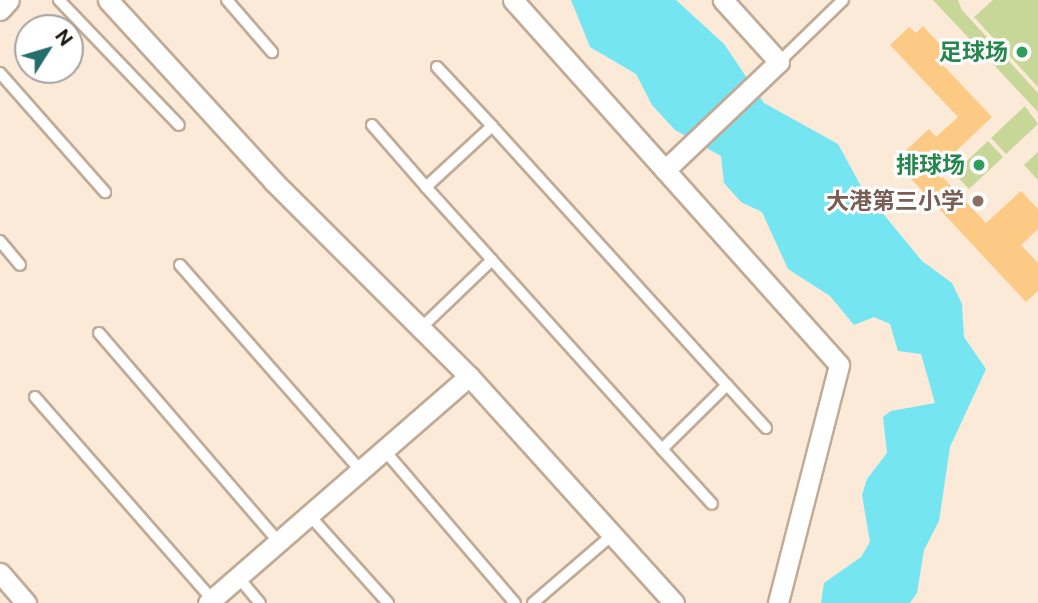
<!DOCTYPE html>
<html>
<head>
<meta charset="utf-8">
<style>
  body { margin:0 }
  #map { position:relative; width:1038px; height:603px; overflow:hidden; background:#fcead9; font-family:"Public Sans","Noto Sans SC",sans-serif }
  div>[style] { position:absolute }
  .green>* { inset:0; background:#c7d798 }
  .water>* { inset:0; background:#75e5f2 }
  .building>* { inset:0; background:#fcca85 }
  .roads { filter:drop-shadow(2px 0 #c0ab97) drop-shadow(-2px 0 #c0ab97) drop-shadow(0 2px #c0ab97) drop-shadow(0 -2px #c0ab97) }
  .service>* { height:10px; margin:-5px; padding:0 5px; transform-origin:5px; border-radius:5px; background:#fff }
  .minor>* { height:19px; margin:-9.5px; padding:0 9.5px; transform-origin:9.5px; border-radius:9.5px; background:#fff }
  .dots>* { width:19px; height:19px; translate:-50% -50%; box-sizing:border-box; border:4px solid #fff; border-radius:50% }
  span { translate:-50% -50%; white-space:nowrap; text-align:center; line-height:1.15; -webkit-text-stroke:6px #fff; paint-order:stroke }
  .leisure-label { font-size:23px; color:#27864d; font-weight:700 }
  .right { translate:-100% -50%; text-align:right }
  .education-label { font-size:23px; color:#785e54; font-weight:700 }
  .north { position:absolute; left:14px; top:14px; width:70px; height:70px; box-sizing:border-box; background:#fff; border:2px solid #a5a29f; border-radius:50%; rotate:53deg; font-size:19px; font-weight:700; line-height:28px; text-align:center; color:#1e160f }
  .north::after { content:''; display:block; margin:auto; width:24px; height:32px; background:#246f6e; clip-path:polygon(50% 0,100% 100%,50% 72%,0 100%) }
</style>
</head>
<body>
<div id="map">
  <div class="green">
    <div style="clip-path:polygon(933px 0,958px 0,962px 10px,1038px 93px,1038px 112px)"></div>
    <div style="clip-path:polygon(993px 0,1038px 0,1038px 87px,974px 17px)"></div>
    <div style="clip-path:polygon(1025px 106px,1038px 124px,1006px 154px,991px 138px)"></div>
    <div style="clip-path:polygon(988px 141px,1003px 157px,969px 189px,954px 173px)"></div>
    <div style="clip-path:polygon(1038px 152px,1038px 180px,1024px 165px)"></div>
  </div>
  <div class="water">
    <div style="clip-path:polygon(571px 0,676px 0,724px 44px,764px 103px,838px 144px,862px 188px,922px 261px,952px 283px,962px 304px,964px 337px,986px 369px,950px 447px,939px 521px,924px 550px,917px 593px,910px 603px,821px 603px,824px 583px,861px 557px,870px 542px,862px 495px,867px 479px,887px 453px,883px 417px,891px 411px,935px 403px,921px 354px,898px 351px,890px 324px,874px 317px,854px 325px,830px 296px,788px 269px,762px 212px,741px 202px,724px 183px,721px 156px,675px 130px,652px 105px,636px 74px,590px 47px)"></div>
  </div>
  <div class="building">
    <div style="clip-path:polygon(923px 26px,949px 54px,940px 62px,992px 117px,936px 170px,986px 223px,1021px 191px,1038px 209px,1038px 229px,1021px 245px,1038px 263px,1038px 291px,1026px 302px,902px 169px,910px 162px,902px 154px,929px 129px,936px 137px,958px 117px,890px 45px,909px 27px,916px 33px)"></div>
  </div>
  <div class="roads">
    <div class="service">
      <div style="left:59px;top:0;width:173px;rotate:46.2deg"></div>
      <div style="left:227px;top:0;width:69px;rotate:49.1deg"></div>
      <div style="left:779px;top:62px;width:89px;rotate:-44.1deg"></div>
      <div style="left:437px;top:67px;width:81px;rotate:47deg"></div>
      <div style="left:0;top:73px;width:159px;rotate:48.6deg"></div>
      <div style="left:372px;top:125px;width:82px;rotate:48.9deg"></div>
      <div style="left:0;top:241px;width:31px;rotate:50deg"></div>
      <div style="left:180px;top:265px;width:276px;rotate:48.7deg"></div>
      <div style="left:421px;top:328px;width:98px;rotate:-43.8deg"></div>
      <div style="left:492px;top:260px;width:98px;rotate:-132.1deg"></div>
      <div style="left:426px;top:187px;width:90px;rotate:-42.7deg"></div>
      <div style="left:492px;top:126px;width:350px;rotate:47.8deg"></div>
      <div style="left:727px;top:385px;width:91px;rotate:135.4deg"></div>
      <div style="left:662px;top:449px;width:254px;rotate:-132deg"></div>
      <div style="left:99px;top:333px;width:276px;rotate:49.3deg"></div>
      <div style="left:727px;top:385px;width:58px;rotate:47.8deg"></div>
      <div style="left:35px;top:397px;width:269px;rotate:48.8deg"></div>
      <div style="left:662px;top:449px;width:74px;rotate:47.7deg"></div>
      <div style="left:385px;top:451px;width:200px;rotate:49.5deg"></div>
      <div style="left:310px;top:516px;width:117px;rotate:48.1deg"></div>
      <div style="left:238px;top:577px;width:34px;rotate:50deg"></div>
      <div style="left:533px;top:603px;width:104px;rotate:-40.7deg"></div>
    </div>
    <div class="minor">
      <div style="left:108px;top:0;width:245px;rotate:47.6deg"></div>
      <div style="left:273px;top:181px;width:276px;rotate:44.9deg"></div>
      <div style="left:469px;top:376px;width:306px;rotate:47.9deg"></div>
      <div style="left:513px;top:0;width:489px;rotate:48.2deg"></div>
      <div style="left:839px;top:365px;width:246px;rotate:104.4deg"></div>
      <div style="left:0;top:10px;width:13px;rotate:-48deg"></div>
      <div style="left:665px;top:170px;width:157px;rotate:-43.5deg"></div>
      <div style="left:779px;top:62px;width:84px;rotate:-132.1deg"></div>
      <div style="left:0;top:573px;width:40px;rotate:49deg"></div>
      <div style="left:208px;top:603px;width:346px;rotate:-41deg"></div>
    </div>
  </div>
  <div class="dots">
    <div style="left:1022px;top:52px;background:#2e9e5b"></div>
    <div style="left:979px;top:165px;background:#2e9e5b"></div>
    <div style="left:978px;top:201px;background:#8d6e63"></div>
  </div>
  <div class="leisure-label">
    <span class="right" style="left:1008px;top:52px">足球场</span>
    <span class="right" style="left:965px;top:165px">排球场</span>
  </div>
  <div class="education-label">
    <span class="right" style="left:964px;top:201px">大港第三小学</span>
  </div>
  <div class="north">N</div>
</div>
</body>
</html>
